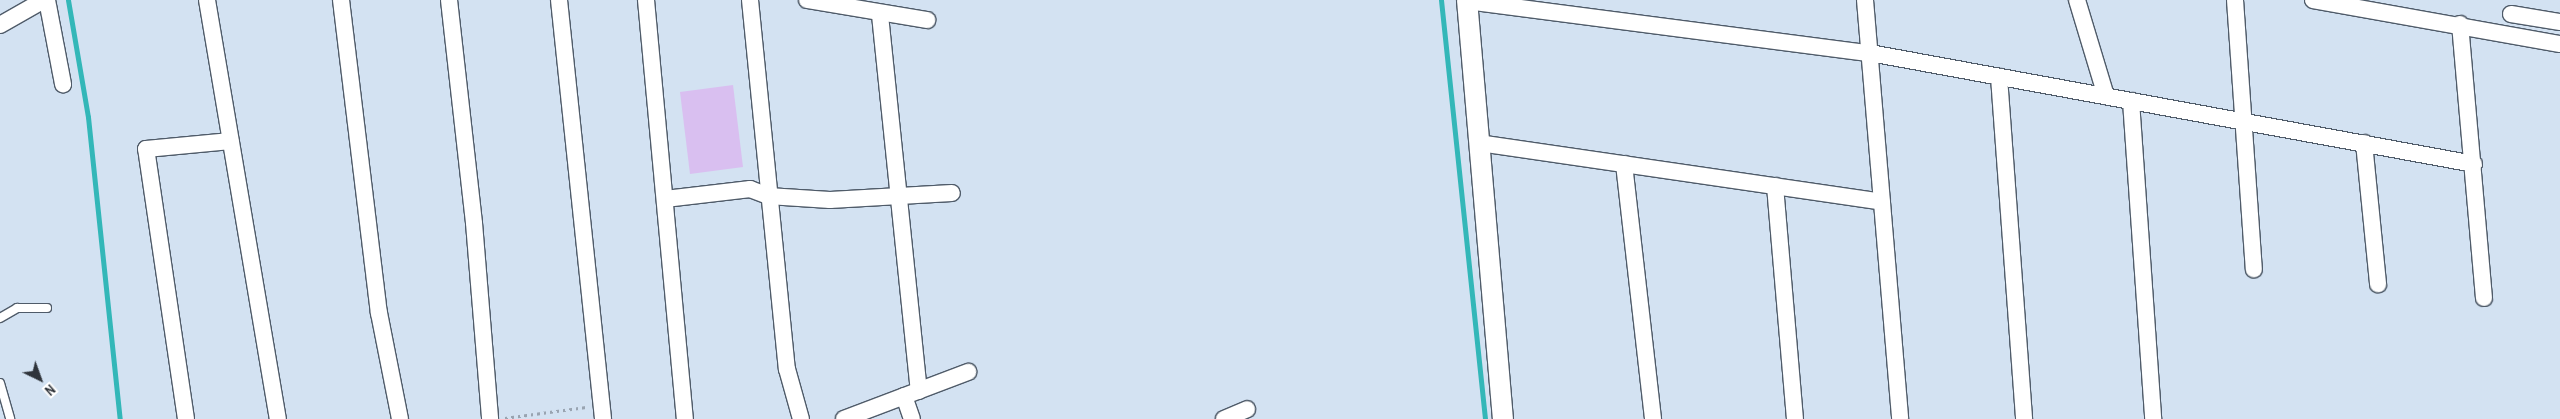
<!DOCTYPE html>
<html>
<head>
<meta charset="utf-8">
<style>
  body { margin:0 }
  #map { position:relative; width:2560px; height:419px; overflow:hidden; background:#d3e2f2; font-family:"Archivo Narrow",sans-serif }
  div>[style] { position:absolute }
  .green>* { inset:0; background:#d9bff0 }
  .stream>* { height:5px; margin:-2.5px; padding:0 2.5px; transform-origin:2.5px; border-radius:2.5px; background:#33b7b8 }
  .path>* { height:3px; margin-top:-1.5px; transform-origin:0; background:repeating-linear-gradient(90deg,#99a4b1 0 2.5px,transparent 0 6.5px) }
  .roads { filter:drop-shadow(1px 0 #4f5b69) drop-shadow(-1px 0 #4f5b69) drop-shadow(0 1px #4f5b69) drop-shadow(0 -1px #4f5b69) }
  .service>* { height:8px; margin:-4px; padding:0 4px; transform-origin:4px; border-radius:4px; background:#fff }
  .minor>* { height:16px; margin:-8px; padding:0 8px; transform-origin:8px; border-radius:8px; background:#fff }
  .tertiary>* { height:20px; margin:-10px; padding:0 10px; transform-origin:10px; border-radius:10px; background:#fff }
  span { translate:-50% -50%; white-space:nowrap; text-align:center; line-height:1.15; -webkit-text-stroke:5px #fff; paint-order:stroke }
  .north { position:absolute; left:15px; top:354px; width:50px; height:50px; -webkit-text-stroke:4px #fff; paint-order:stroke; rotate:138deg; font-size:14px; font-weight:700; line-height:20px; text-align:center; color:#2f343b }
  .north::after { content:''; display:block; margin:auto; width:18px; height:22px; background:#2f343b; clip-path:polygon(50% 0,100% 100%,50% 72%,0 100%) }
</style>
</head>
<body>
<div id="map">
  <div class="green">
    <div style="clip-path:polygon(733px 85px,743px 167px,690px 174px,680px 92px)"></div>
  </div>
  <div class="stream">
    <div style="left:68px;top:0;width:119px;rotate:80.3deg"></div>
    <div style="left:88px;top:117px;width:304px;rotate:84deg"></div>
    <div style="left:1441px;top:0;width:421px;rotate:84deg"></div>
  </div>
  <div class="path">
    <div style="left:505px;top:418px;width:82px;rotate:-7.7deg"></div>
  </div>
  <div class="roads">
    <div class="service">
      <div style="left:0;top:318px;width:20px;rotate:-30deg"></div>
      <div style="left:17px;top:308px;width:30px"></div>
      <div style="left:0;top:383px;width:37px;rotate:74deg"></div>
    </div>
    <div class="minor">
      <div style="left:47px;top:0;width:86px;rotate:79.2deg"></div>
      <div style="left:207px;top:0;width:425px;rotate:80.4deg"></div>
      <div style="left:341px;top:0;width:315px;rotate:83.1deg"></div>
      <div style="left:379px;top:313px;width:108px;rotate:78.8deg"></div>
      <div style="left:449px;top:0;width:224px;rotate:83.6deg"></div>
      <div style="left:474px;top:223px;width:197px;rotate:85.3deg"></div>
      <div style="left:559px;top:0;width:421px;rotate:84deg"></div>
      <div style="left:646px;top:0;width:421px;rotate:84.7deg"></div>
      <div style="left:750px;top:0;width:371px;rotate:84.3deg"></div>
      <div style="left:787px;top:369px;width:52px;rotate:74.4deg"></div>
      <div style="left:807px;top:0;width:122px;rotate:9.5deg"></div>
      <div style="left:1865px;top:0;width:420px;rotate:85.2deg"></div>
      <div style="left:2077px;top:0;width:100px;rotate:73.2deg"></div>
      <div style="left:2235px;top:0;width:270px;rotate:86deg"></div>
      <div style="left:2313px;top:0;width:251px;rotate:10.1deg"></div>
      <div style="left:1467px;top:1px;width:406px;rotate:7.4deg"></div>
      <div style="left:1870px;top:53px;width:614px;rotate:10.41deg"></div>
      <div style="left:2511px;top:14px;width:50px;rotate:9.3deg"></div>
      <div style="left:880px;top:15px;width:378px;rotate:84.1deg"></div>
      <div style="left:2460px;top:24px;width:275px;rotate:85deg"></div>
      <div style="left:0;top:25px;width:51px;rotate:-29.6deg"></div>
      <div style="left:1999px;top:77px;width:343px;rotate:85.8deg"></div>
      <div style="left:2131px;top:101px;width:319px;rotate:86deg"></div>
      <div style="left:1479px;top:143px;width:407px;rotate:8.3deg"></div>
      <div style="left:2364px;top:143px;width:142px;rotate:84.3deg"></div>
      <div style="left:1624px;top:164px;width:257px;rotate:83.5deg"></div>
      <div style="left:1775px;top:186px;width:234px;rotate:85.1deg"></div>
      <div style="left:665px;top:199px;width:86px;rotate:-6.7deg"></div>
      <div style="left:750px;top:189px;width:19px;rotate:21deg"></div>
      <div style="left:768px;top:196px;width:62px;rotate:3.7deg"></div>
      <div style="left:830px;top:200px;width:122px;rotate:-3.3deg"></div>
      <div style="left:904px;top:396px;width:24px;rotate:71deg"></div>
      <div style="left:186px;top:419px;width:273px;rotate:-98.4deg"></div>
      <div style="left:146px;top:149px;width:85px;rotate:-5.4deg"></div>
      <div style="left:844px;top:419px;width:133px;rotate:-20.8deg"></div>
      <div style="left:1224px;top:419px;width:25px;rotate:-23deg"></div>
    </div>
    <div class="tertiary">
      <div style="left:1467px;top:0;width:421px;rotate:85.1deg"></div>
    </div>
  </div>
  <div class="north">N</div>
</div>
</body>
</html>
